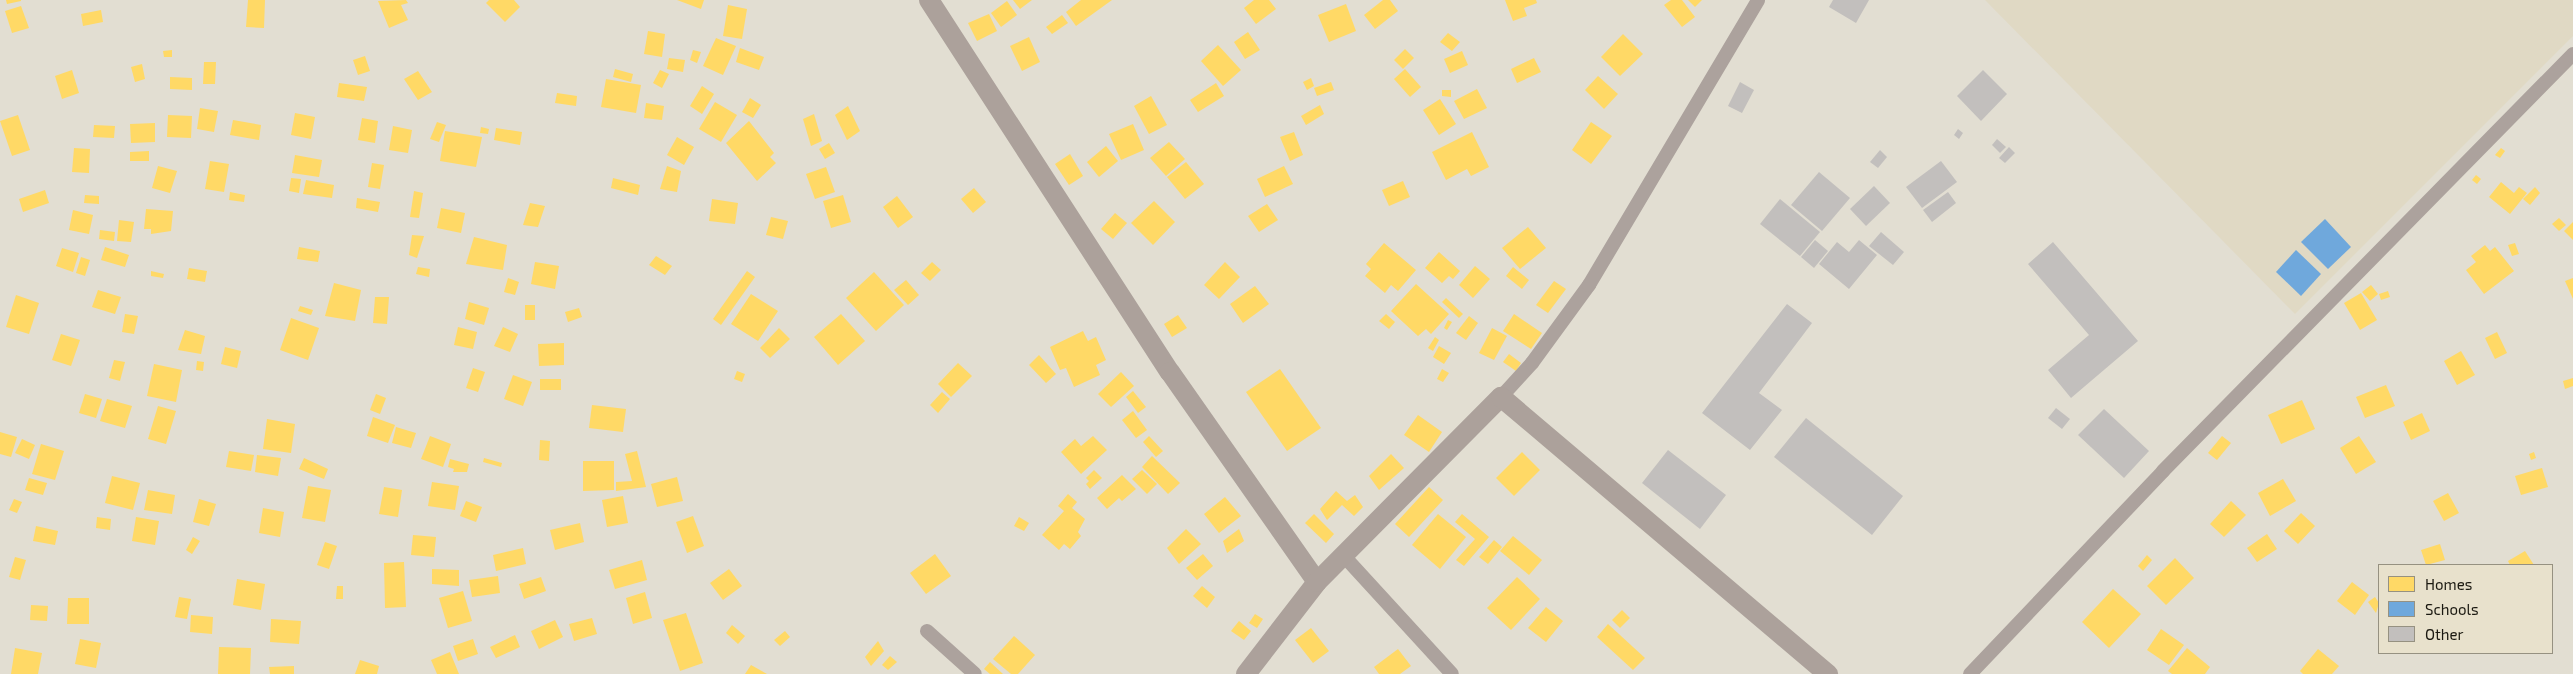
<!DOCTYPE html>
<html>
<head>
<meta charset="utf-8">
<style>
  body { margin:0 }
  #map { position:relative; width:2573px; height:674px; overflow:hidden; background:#e2ded2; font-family:"Exo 2",sans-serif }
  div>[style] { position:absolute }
  .built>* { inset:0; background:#e0d9c4 }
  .homes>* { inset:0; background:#ffd966 }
  .schools>* { inset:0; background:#6fa8dc }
  .building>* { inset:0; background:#c2bfbd }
  .street>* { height:14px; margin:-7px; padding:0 7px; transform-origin:7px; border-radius:7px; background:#aca29d }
  .secondary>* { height:20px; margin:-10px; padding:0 10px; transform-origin:10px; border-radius:10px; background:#aca19b }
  span { translate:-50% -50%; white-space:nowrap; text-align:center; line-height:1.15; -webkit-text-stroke:5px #e8e1cc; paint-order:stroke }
  .legend { position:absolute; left:2378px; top:564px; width:175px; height:90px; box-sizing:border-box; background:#e8e1cc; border:1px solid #969181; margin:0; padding:6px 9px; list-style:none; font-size:15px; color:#1b1911 }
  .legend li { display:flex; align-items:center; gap:10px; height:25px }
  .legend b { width:25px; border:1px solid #969181 }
</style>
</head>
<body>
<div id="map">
  <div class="built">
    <div style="clip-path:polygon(1985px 0,2573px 0,2573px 36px,2295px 314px)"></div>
  </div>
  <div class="homes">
    <div style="clip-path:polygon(6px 0,21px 0,21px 1px,7px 4px)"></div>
    <div style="clip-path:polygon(248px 0,265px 0,264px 28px,246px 27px)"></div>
    <div style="clip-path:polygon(406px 0,408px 3px,401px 5px,408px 20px,389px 28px,378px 1px)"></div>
    <div style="clip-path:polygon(489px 0,514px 0,520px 7px,505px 22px,486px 3px)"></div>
    <div style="clip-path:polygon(677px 0,704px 0,701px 9px)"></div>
    <div style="clip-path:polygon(1013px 0,1032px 0,1020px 9px)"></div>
    <div style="clip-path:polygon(1081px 0,1112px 0,1076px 26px,1066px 12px)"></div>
    <div style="clip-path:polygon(1254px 0,1269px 0,1276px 9px,1256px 24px,1244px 8px)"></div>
    <div style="clip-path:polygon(1383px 0,1390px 0,1398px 11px,1375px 29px,1364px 15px)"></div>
    <div style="clip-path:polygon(1505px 0,1536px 0,1537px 3px,1524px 8px,1527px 16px,1513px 21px)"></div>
    <div style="clip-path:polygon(1671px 0,1682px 0,1695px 17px,1682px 27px,1664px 5px)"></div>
    <div style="clip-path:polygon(1688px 0,1702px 0,1695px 7px)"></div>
    <div style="clip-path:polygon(1007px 1px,1017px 15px,1001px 27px,991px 13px)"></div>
    <div style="clip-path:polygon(1346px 4px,1356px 31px,1329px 42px,1318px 15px)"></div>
    <div style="clip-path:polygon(728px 5px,747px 9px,742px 39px,723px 36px)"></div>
    <div style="clip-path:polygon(21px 6px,29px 28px,12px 33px,5px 11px)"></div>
    <div style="clip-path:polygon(101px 10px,103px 22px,83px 26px,81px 14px)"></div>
    <div style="clip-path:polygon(989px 14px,997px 31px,977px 41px,968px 23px)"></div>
    <div style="clip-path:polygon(1062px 15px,1068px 23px,1052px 34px,1046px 27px)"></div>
    <div style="clip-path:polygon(648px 31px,665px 34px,662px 57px,644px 54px)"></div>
    <div style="clip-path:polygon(1248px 32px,1260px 50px,1245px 59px,1234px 42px)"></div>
    <div style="clip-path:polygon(1448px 33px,1460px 42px,1452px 51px,1440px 42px)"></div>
    <div style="clip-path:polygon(1623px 34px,1643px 54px,1620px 76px,1601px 57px)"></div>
    <div style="clip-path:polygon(1029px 37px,1040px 62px,1022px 71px,1010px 46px)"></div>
    <div style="clip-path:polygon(716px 38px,736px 46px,723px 75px,703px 66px)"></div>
    <div style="clip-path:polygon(1218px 45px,1241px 70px,1223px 86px,1201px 61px)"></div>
    <div style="clip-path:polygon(740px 48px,764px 57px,759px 70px,736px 62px)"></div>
    <div style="clip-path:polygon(1405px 49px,1414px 58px,1403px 69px,1394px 60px)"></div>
    <div style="clip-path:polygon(172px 50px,172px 57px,164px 57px,163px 51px)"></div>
    <div style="clip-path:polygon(693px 50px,701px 52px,697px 63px,690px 60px)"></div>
    <div style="clip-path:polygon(1462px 51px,1468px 65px,1450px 73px,1444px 59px)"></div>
    <div style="clip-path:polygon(365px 56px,370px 71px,358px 75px,353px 60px)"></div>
    <div style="clip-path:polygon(669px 58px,685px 60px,683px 72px,667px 69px)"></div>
    <div style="clip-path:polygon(1534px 58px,1541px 72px,1517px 83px,1511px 69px)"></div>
    <div style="clip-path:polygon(204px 62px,216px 62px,215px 84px,203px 84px)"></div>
    <div style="clip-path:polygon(142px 64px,145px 79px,135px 82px,131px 67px)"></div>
    <div style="clip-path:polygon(615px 69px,633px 74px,631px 82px,613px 77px)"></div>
    <div style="clip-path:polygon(1405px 69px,1421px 87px,1410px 97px,1394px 79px)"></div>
    <div style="clip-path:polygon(72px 70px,79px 93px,62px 99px,55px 76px)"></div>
    <div style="clip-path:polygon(660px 70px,669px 74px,662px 88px,653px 83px)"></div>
    <div style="clip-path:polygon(418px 71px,432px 92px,418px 100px,404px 79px)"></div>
    <div style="clip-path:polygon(1598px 76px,1618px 94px,1604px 109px,1585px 90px)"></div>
    <div style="clip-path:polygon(170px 77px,192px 78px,192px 90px,170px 89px)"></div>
    <div style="clip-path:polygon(1311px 78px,1314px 86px,1307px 90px,1303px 82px)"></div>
    <div style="clip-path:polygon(606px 79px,641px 85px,636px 113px,601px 107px)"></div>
    <div style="clip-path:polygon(1331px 82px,1334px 90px,1317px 96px,1314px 88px)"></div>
    <div style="clip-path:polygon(339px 83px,367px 87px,364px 101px,337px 97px)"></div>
    <div style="clip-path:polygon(1216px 83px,1224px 96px,1198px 112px,1190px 100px)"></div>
    <div style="clip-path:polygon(702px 86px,714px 94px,702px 114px,690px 106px)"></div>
    <div style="clip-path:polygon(1477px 89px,1487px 108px,1464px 119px,1454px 101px)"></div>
    <div style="clip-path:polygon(1442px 90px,1451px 90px,1451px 97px,1442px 96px)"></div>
    <div style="clip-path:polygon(557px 93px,577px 96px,576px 106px,555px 103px)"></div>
    <div style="clip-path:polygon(1151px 96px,1167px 125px,1149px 134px,1134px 106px)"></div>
    <div style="clip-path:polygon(750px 98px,761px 105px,753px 118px,742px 112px)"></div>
    <div style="clip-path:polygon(1440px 99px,1456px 124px,1439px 135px,1423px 110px)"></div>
    <div style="clip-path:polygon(715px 102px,737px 115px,721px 142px,699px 129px)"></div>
    <div style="clip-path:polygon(646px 103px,664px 106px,662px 120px,644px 118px)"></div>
    <div style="clip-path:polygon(1320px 105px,1324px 114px,1306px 125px,1301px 116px)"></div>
    <div style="clip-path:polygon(848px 106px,860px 131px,847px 140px,835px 115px)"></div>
    <div style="clip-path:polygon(200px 108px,218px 111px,214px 132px,197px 129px)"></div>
    <div style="clip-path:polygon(295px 113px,315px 117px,311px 139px,291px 135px)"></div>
    <div style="clip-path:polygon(814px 114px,822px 141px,811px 146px,803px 119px)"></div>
    <div style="clip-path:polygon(18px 115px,30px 150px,12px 156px,0 121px)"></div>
    <div style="clip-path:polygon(168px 115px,192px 116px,191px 138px,167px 137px)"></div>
    <div style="clip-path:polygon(362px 118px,378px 121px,375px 143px,358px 140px)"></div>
    <div style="clip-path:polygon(233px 120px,261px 125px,259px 140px,230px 135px)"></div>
    <div style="clip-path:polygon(749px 121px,774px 153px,770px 157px,776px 163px,757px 181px,726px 143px)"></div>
    <div style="clip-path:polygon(437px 122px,446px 125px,439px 142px,430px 139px)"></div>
    <div style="clip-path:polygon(1591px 122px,1612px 136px,1591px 164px,1572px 150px)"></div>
    <div style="clip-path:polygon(155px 123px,155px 142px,131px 143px,130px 124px)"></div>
    <div style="clip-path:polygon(1133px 124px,1144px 150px,1121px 160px,1109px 134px)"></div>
    <div style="clip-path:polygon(94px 125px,115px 126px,114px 138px,93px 137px)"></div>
    <div style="clip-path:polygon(393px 126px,412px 130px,408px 153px,389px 150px)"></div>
    <div style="clip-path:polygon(481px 127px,489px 129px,488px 134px,480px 133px)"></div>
    <div style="clip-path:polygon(496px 128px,522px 132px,520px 145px,494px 140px)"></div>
    <div style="clip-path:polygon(445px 131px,482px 137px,476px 167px,440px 161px)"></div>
    <div style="clip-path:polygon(1294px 132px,1303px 155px,1290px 161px,1280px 137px)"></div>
    <div style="clip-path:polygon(1472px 132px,1489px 167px,1471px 176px,1467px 169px,1446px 180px,1432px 152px)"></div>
    <div style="clip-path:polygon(677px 137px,694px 147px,684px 165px,667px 155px)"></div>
    <div style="clip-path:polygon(1169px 142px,1185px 159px,1166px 176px,1150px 158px)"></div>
    <div style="clip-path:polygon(829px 143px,835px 153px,825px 159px,819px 149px)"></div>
    <div style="clip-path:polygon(1106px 146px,1118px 161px,1099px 177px,1087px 162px)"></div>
    <div style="clip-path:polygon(74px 148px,90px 149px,89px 173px,72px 172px)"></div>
    <div style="clip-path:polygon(2501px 148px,2505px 151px,2500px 158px,2495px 155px)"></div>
    <div style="clip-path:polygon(149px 151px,149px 161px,130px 161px,130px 152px)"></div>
    <div style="clip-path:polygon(1070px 154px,1083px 176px,1069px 185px,1055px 164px)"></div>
    <div style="clip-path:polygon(295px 155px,322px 160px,319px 177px,292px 173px)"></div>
    <div style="clip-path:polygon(210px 161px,229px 164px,224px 192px,205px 189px)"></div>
    <div style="clip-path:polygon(1186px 162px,1204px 184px,1185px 199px,1167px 177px)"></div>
    <div style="clip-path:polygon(372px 163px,384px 165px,380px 189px,368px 187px)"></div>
    <div style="clip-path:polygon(158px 166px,177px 171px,170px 193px,152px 188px)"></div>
    <div style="clip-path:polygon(667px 166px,681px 171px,677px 192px,660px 189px)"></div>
    <div style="clip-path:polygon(1284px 166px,1293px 184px,1265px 197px,1257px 179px)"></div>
    <div style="clip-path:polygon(826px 167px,835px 192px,815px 199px,806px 174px)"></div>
    <div style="clip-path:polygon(2476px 175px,2481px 179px,2477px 184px,2472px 180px)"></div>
    <div style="clip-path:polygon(291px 178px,301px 179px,299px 193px,289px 191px)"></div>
    <div style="clip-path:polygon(613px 178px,640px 185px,638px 195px,611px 188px)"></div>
    <div style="clip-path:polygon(306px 180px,334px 185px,332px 198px,303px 194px)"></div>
    <div style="clip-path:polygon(1403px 181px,1410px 197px,1389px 206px,1382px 190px)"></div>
    <div style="clip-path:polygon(2501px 182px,2514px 193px,2519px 187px,2527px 193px,2510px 214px,2489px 197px)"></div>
    <div style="clip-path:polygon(2535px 187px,2540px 193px,2530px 205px,2523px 199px)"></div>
    <div style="clip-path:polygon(974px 188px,986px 202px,973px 213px,961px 199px)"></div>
    <div style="clip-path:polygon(45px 190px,49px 203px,23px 212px,19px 199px)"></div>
    <div style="clip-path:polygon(414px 191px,423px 193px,419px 218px,410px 217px)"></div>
    <div style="clip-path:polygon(230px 192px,245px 195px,244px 202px,229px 200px)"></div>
    <div style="clip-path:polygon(85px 195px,99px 196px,99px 204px,84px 203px)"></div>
    <div style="clip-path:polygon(843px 195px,851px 222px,831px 228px,823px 201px)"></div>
    <div style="clip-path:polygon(897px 196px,913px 217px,898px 228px,883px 207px)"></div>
    <div style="clip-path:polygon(357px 198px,380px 202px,378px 212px,356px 208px)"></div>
    <div style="clip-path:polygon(712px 199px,738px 203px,735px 224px,709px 221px)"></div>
    <div style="clip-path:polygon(1154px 201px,1175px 222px,1153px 245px,1131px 223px)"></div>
    <div style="clip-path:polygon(530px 203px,545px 206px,538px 227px,523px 225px)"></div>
    <div style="clip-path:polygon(1267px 204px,1278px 220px,1259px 232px,1248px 216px)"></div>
    <div style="clip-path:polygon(441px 208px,465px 213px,461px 233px,437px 228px)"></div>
    <div style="clip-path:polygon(146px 209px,173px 211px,171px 231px,151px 234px,151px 229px,144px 229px)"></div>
    <div style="clip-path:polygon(73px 210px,93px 215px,89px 234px,69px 230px)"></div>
    <div style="clip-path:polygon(1115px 213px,1127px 223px,1113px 239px,1101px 229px)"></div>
    <div style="clip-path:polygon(771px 217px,788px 221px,783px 239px,766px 235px)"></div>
    <div style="clip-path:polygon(2559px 218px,2566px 225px,2559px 231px,2552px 224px)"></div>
    <div style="clip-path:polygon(119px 220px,134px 222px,131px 242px,117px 241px)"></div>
    <div style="clip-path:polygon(2573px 222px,2573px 240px,2564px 231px)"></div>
    <div style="clip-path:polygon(1528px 227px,1546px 248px,1520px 269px,1502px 248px)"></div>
    <div style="clip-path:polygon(100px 230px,115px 232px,114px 241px,99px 239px)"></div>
    <div style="clip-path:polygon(412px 235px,424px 236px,417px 258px,409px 255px)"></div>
    <div style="clip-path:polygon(474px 237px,507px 245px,503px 270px,466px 264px)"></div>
    <div style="clip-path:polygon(1384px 243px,1416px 270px,1398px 291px,1391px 285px,1385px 293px,1365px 276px,1371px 269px,1366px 264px)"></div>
    <div style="clip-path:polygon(2515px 243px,2519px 254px,2512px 256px,2508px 245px)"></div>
    <div style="clip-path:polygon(2485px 245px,2490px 251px,2495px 247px,2514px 271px,2484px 294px,2466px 270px,2476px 262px,2471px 256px)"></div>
    <div style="clip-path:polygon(105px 247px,129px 255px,125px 267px,101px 260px)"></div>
    <div style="clip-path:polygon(299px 247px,320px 251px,318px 262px,297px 259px)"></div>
    <div style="clip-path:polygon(62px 248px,79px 253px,73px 272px,56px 266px)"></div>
    <div style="clip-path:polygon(1439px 252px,1460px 271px,1453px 279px,1449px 276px,1442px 283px,1425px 268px)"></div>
    <div style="clip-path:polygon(656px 256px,672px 266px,665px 275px,649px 265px)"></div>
    <div style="clip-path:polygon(81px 257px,90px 260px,85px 276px,76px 273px)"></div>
    <div style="clip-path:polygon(535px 262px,559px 266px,555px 289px,531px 284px)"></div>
    <div style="clip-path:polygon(932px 262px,941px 270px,930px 281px,921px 273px)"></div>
    <div style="clip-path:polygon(1225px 262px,1240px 277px,1219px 299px,1204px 285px)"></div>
    <div style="clip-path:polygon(1475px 266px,1490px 279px,1473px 298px,1459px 285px)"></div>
    <div style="clip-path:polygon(418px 267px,430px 269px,429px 277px,416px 274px)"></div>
    <div style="clip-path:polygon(1513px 267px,1529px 280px,1522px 289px,1506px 276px)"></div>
    <div style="clip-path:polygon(189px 268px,207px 271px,205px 282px,187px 279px)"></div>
    <div style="clip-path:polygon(151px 271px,164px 274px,163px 278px,151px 276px)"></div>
    <div style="clip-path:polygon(747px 271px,755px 277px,721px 325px,713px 319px)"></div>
    <div style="clip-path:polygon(874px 272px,904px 305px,876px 331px,846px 298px)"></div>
    <div style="clip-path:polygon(508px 278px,519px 282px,515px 295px,504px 292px)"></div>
    <div style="clip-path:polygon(2573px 278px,2573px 299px,2565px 281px)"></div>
    <div style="clip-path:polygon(906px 280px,919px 295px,908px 305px,894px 290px)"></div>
    <div style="clip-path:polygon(1554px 281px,1566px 289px,1548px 313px,1536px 305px)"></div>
    <div style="clip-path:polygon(334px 283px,361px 290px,355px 321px,325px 316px)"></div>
    <div style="clip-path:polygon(1416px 284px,1449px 314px,1431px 334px,1426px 329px,1418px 336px,1391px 311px)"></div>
    <div style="clip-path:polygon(2371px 285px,2378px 294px,2370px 301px,2362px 292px)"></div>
    <div style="clip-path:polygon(1255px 286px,1269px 304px,1243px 323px,1230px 304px)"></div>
    <div style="clip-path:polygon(98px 290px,121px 297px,115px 314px,92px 307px)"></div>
    <div style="clip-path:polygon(2388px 291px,2390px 297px,2381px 300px,2379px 294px)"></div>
    <div style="clip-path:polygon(2361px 293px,2377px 320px,2360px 330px,2344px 303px)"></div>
    <div style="clip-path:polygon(751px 294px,778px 311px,758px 341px,731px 324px)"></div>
    <div style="clip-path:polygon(16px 295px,39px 303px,29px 334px,6px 327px)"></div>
    <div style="clip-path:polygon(375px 297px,389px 297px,387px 324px,373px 323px)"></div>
    <div style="clip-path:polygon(1446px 298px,1463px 314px,1459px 318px,1442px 302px)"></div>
    <div style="clip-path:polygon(469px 302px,489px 308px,484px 325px,465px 319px)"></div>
    <div style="clip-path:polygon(525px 305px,535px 305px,535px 320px,525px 320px)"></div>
    <div style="clip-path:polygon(300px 306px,313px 310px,311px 315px,298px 311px)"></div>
    <div style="clip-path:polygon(579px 308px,582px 317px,568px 322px,565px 312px)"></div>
    <div style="clip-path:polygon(125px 314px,138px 316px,134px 334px,122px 332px)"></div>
    <div style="clip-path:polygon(841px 314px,865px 341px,838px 365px,814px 337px)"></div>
    <div style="clip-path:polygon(1386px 314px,1395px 322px,1389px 329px,1379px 321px)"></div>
    <div style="clip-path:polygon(1514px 314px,1542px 333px,1531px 349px,1503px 331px)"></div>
    <div style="clip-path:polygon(1178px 315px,1187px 328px,1172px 337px,1164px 324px)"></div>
    <div style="clip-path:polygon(1469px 316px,1478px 323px,1466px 340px,1456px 333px)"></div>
    <div style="clip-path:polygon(291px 318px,319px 328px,308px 360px,280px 350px)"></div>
    <div style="clip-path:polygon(1448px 320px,1452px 322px,1447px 330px,1444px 328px)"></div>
    <div style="clip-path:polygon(458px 327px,477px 332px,473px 349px,454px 345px)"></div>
    <div style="clip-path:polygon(503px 327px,518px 334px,510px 352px,494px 346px)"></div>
    <div style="clip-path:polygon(779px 328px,790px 339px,770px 358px,760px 348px)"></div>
    <div style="clip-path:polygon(1492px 328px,1507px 336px,1494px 360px,1479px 353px)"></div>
    <div style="clip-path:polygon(185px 330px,205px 336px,201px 354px,178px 350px)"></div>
    <div style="clip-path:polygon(1083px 331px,1088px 341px,1096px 337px,1106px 360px,1096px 365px,1100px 375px,1074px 387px,1066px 368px,1060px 370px,1050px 347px)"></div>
    <div style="clip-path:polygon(2497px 332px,2507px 353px,2495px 359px,2485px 338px)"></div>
    <div style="clip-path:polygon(61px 334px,80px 340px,71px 366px,52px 360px)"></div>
    <div style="clip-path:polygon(1435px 337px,1439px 340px,1433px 351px,1428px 348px)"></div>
    <div style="clip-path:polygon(564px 343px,564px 365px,539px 366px,538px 344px)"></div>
    <div style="clip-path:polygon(1439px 346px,1451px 353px,1444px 364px,1433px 357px)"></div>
    <div style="clip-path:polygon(225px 347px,241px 351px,237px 368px,221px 364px)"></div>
    <div style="clip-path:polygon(2461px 351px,2475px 375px,2457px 385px,2444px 361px)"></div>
    <div style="clip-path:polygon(1509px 354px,1521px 363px,1516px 371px,1503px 362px)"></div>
    <div style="clip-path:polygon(1039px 355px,1056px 374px,1046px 383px,1029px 365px)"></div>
    <div style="clip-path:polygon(114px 360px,125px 362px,120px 381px,109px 378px)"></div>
    <div style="clip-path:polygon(197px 361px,204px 362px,203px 371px,196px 370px)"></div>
    <div style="clip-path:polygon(958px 363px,972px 376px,951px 397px,938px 384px)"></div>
    <div style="clip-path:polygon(154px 364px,182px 370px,176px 402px,147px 396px)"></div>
    <div style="clip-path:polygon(473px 368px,485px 372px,478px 392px,466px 388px)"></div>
    <div style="clip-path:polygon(1280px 369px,1321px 428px,1287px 451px,1246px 392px)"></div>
    <div style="clip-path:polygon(1442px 369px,1449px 373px,1443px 382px,1437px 379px)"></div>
    <div style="clip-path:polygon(737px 371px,745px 374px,742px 382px,734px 379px)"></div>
    <div style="clip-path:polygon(1121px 372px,1134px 386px,1111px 407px,1098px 394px)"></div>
    <div style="clip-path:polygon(513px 375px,532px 382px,523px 406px,504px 399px)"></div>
    <div style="clip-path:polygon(2573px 378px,2573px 386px,2565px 389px,2563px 381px)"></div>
    <div style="clip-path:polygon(540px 379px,561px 379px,561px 390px,540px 390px)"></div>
    <div style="clip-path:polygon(2386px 385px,2395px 406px,2365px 418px,2356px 397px)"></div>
    <div style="clip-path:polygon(1133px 391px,1146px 407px,1138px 413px,1126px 397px)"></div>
    <div style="clip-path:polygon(942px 392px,950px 399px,938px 413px,930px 405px)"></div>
    <div style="clip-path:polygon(85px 394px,102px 399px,96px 418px,79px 413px)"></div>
    <div style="clip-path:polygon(376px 394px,386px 398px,380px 414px,370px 410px)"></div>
    <div style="clip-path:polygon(107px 399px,132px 406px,125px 428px,100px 421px)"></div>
    <div style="clip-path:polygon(2302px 400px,2315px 429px,2281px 444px,2268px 415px)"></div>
    <div style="clip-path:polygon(592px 405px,626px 409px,623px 432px,589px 428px)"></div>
    <div style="clip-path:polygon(158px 406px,176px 411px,166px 444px,148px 439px)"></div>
    <div style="clip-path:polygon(1133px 411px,1147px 430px,1136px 438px,1122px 420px)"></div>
    <div style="clip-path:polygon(2422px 413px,2430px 431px,2411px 440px,2403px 422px)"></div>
    <div style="clip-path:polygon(1418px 415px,1442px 432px,1429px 452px,1404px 435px)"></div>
    <div style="clip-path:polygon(373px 417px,395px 425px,388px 443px,367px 436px)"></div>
    <div style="clip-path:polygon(267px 419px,295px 424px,291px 453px,263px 449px)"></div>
    <div style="clip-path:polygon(396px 427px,416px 433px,411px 448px,392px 443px)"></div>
    <div style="clip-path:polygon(0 432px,17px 437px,11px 457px,0 454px)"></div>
    <div style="clip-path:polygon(430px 436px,451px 444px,443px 467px,421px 459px)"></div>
    <div style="clip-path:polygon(1093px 436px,1107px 450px,1081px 474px,1061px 452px,1075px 439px,1081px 446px)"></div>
    <div style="clip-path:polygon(1149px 436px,1163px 451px,1156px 457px,1143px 442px)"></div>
    <div style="clip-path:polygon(2222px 436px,2231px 443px,2217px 460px,2208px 453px)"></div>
    <div style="clip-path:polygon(2359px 436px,2376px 462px,2356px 474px,2340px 448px)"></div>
    <div style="clip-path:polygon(22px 439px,35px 445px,29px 459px,15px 453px)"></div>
    <div style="clip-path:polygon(540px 440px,550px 441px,549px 461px,539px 460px)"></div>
    <div style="clip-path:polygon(41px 444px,64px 451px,55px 480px,32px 474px)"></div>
    <div style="clip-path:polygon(229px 451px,254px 455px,251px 471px,226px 467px)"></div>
    <div style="clip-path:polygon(637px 451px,646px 487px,616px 491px,616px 482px,632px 481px,625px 454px)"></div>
    <div style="clip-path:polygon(1522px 452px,1540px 470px,1514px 496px,1496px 478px)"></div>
    <div style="clip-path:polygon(2534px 452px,2536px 458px,2531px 460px,2529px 454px)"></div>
    <div style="clip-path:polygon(1391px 454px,1404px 468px,1379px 490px,1369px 476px)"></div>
    <div style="clip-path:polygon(257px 455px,281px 458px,278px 476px,255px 472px)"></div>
    <div style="clip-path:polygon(1152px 456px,1180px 483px,1168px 494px,1142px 467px)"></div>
    <div style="clip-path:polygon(304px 458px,328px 469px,324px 479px,299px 469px)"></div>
    <div style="clip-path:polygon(484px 458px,502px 463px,501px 467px,483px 462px)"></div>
    <div style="clip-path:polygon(450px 459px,469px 464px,467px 472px,453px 472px,454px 469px,448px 467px)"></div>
    <div style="clip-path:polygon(583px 461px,614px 461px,614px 490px,583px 491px)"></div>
    <div style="clip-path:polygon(2542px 468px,2548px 487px,2521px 495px,2515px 476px)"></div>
    <div style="clip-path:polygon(1094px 470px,1102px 478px,1090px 489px,1086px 484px,1089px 481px,1086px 478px)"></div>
    <div style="clip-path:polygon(1142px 470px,1157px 484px,1147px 494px,1132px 479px)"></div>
    <div style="clip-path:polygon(1122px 475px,1136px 489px,1122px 501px,1119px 498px,1107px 509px,1097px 498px)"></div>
    <div style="clip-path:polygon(112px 476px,140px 483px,133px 510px,105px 503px)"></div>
    <div style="clip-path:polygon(677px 477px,683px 501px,657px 507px,651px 484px)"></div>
    <div style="clip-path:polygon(29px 478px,47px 483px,43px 495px,25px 490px)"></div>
    <div style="clip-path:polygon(2283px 479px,2296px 501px,2270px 516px,2258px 493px)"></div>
    <div style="clip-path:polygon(432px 482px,459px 486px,455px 510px,428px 506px)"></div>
    <div style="clip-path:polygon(308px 486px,331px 490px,325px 522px,302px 518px)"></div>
    <div style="clip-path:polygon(384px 487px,402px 490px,398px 517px,379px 514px)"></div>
    <div style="clip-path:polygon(1429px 487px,1443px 500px,1409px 537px,1395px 524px)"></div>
    <div style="clip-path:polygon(148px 490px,175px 495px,172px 514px,144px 510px)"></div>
    <div style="clip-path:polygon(1336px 491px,1347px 501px,1355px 495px,1363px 507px,1354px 516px,1342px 505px,1327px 520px,1320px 509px)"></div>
    <div style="clip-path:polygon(2448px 493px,2459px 513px,2444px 521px,2433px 501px)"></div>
    <div style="clip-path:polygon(1068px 494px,1077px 502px,1072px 508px,1085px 519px,1078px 532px,1081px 536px,1070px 549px,1064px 544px,1059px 550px,1042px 535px,1064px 511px,1058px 506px)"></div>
    <div style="clip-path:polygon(623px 496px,628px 523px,607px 527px,602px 500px)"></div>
    <div style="clip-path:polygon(1225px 497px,1241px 516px,1219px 533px,1204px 514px)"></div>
    <div style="clip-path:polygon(14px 499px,22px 502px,17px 513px,9px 510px)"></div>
    <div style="clip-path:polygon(199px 499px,216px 504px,209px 526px,193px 522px)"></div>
    <div style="clip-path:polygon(466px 501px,482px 507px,476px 522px,460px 516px)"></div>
    <div style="clip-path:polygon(2231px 501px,2246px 515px,2224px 537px,2210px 524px)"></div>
    <div style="clip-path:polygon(263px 508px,284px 512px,280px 537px,259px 533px)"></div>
    <div style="clip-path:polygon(2301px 513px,2315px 526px,2298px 544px,2284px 531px)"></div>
    <div style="clip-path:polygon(1314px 514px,1334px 534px,1326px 543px,1305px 523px)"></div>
    <div style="clip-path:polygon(1438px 514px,1466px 537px,1440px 569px,1412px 545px)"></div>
    <div style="clip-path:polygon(1462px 514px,1489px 537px,1464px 566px,1456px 560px,1475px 539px,1455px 522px)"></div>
    <div style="clip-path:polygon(693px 516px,704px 546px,687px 553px,676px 522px)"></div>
    <div style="clip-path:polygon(97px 517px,111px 519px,110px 530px,96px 528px)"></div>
    <div style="clip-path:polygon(136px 517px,159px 521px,155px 545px,132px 541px)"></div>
    <div style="clip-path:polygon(1019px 517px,1029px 523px,1024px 531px,1014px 526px)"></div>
    <div style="clip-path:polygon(580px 523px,584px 542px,555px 550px,550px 530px)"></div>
    <div style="clip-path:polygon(36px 526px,58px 531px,55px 545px,33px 541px)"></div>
    <div style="clip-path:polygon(1186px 529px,1201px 544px,1179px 564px,1167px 548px)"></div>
    <div style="clip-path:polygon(1239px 529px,1244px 541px,1227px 553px,1223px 541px)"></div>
    <div style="clip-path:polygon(2267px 534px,2277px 549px,2257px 562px,2247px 548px)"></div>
    <div style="clip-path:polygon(413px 535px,436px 537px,434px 557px,411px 555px)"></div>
    <div style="clip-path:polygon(1513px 536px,1542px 560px,1529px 575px,1500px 551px)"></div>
    <div style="clip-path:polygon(193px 537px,200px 541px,192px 554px,186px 550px)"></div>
    <div style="clip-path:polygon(1494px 540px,1502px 547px,1488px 564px,1479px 557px)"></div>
    <div style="clip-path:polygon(325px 542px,337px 546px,329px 569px,317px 565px)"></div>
    <div style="clip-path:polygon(2440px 544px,2445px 560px,2426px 565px,2421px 550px)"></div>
    <div style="clip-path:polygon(523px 548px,526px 564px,496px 571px,493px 555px)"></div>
    <div style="clip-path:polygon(2525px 551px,2534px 565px,2510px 565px,2508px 561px)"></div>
    <div style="clip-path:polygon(935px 554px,951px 576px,926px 594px,910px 573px)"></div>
    <div style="clip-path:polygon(1203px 554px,1213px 566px,1197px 580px,1186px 568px)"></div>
    <div style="clip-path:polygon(2147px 555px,2152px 560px,2143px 571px,2138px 566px)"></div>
    <div style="clip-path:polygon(15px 557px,26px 560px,20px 580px,9px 577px)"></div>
    <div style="clip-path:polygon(2175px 558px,2194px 578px,2166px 605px,2147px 586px)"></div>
    <div style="clip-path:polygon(642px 560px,647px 580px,615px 589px,609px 570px)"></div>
    <div style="clip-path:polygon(404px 562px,406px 607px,385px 608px,384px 563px)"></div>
    <div style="clip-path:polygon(432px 569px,459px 570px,459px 586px,432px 584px)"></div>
    <div style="clip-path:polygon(729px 569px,742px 586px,723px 600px,710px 583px)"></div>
    <div style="clip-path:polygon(498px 576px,500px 593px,472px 597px,469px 580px)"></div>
    <div style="clip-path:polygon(541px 577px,546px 591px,524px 599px,519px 584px)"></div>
    <div style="clip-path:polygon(1517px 577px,1540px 599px,1511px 630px,1487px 608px)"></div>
    <div style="clip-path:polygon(237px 579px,265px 584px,261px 610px,233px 605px)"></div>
    <div style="clip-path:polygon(2352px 582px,2369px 595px,2355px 615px,2337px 601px)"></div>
    <div style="clip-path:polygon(337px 586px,343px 586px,343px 599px,336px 599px)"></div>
    <div style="clip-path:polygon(1202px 586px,1215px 597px,1207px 608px,1193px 596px)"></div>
    <div style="clip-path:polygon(2113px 589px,2141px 614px,2109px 648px,2082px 622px)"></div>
    <div style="clip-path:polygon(463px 591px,472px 621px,448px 628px,439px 598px)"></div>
    <div style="clip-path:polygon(645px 592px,652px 618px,633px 624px,626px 598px)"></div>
    <div style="clip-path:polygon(179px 597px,191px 599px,187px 619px,175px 617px)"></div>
    <div style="clip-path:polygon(2375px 597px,2379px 603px,2376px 613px,2368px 602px)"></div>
    <div style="clip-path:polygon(68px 598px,89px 598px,89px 624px,67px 624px)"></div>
    <div style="clip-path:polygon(31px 605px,48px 606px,47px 621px,30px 620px)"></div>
    <div style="clip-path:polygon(1546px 607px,1563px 621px,1546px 642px,1528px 628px)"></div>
    <div style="clip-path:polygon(1622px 610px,1630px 618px,1620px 628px,1612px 620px)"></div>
    <div style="clip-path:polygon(686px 613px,703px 663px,680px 671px,663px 620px)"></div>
    <div style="clip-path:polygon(1255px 614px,1263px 619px,1257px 628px,1249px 623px)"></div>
    <div style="clip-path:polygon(191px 615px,213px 617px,212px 634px,190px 632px)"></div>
    <div style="clip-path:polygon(592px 618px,597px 634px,574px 641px,569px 624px)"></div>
    <div style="clip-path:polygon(271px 619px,301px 621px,299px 644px,270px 642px)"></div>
    <div style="clip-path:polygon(555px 620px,563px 637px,539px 649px,531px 631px)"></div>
    <div style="clip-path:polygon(1239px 621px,1251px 631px,1244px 640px,1231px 631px)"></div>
    <div style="clip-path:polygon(1608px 624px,1645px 658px,1633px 670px,1597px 637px)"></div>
    <div style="clip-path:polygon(732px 625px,745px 636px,738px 644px,726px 633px)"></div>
    <div style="clip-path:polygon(1311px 628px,1329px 651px,1313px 663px,1295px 640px)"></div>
    <div style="clip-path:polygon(2161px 629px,2184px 645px,2169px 665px,2147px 650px)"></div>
    <div style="clip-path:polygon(785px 631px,790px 637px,780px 646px,774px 640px)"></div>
    <div style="clip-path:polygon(515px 635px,520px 647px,496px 658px,490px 647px)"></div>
    <div style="clip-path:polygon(1014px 636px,1035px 655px,1018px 674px,1011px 674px,993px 659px)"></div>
    <div style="clip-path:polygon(80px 639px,101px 643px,96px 668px,75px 664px)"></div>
    <div style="clip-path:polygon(473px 639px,478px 654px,458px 661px,453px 646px)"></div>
    <div style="clip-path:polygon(878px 641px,884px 651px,871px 666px,865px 657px)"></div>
    <div style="clip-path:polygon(219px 647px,251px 648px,250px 674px,218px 674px)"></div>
    <div style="clip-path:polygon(15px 648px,42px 653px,38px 674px,11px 674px)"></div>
    <div style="clip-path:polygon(2187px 648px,2210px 667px,2205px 674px,2172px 674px,2168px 671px)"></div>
    <div style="clip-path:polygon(1398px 649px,1411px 666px,1400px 674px,1379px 674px,1374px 667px)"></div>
    <div style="clip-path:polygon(2318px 649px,2339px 666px,2332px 674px,2303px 674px,2300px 671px)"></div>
    <div style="clip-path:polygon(450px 652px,459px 674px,437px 674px,431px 660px)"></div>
    <div style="clip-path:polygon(890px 656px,897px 662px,888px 670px,882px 665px)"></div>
    <div style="clip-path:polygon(360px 660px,379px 666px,377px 674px,355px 674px)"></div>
    <div style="clip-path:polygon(990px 662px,1003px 674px,990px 674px,984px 669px)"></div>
    <div style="clip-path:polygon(751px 665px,767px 674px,745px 674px)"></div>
    <div style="clip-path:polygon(294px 666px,294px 674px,270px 674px,269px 667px)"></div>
  </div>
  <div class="schools">
    <div style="clip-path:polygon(2325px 219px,2351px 247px,2328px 269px,2301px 242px)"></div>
    <div style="clip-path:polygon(2296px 250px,2321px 274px,2301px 296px,2276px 272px)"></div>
  </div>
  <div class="building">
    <div style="clip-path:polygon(1833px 0,1869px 0,1856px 23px,1829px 7px)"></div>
    <div style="clip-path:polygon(1983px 70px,2007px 94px,1981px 121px,1957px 96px)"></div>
    <div style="clip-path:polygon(1740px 82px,1754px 90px,1742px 113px,1728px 106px)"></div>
    <div style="clip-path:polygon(1958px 129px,1963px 133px,1959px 139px,1954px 135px)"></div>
    <div style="clip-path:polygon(1997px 139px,2006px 147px,2000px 153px,1992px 145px)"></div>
    <div style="clip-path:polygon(2009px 147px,2015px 153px,2005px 163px,1999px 158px)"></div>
    <div style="clip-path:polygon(1880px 150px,1887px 157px,1878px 168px,1870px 162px)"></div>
    <div style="clip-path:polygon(1941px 161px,1957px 182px,1922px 208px,1906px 187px)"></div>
    <div style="clip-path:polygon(1819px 172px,1850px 198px,1822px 231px,1791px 205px)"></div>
    <div style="clip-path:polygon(1874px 186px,1890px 203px,1866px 226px,1850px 209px)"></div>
    <div style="clip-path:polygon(1948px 192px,1956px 203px,1932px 222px,1923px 210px)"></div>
    <div style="clip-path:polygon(1780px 199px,1820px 232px,1800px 256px,1760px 224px)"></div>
    <div style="clip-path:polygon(1881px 232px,1904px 252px,1893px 265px,1869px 246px)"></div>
    <div style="clip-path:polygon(1815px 240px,1828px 251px,1814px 268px,1801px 257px)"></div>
    <div style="clip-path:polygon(1859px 240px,1877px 255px,1849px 289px,1819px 264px,1837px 242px,1849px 252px)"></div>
    <div style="clip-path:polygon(2053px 242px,2138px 341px,2071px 398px,2048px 370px,2089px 335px,2028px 264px)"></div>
    <div style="clip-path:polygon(1787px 304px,1812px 323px,1759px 393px,1782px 410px,1750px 450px,1702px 413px)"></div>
    <div style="clip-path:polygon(2056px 408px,2070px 419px,2062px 429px,2048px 418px)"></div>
    <div style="clip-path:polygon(2104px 409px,2149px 451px,2124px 478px,2078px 435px)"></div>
    <div style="clip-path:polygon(1806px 418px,1903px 496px,1872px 535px,1774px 457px)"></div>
    <div style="clip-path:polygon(1668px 450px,1726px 495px,1700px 529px,1642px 483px)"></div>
  </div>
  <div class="street">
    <div style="left:1501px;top:397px;width:46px;rotate:-47.6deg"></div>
    <div style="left:1532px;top:363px;width:97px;rotate:-53.8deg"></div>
    <div style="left:1589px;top:285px;width:331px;rotate:-59.3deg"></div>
    <div style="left:1343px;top:555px;width:161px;rotate:47.5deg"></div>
    <div style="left:927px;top:631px;width:64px;rotate:41.9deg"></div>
    <div style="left:1970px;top:674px;width:280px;rotate:-46.4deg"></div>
    <div style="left:2163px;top:471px;width:585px;rotate:-45.48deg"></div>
  </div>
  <div class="secondary">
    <div style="left:929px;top:0;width:443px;rotate:57.1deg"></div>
    <div style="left:1170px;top:372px;width:256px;rotate:55deg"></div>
    <div style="left:1246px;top:674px;width:116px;rotate:-52.3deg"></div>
    <div style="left:1317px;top:582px;width:261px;rotate:-45.2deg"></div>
    <div style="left:1501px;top:397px;width:429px;rotate:40.3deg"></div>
  </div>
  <ul class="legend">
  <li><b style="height:14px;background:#ffd966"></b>Homes</li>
  <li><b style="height:14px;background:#6fa8dc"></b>Schools</li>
  <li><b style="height:14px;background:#c2bfbd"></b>Other</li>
  </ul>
</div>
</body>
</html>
